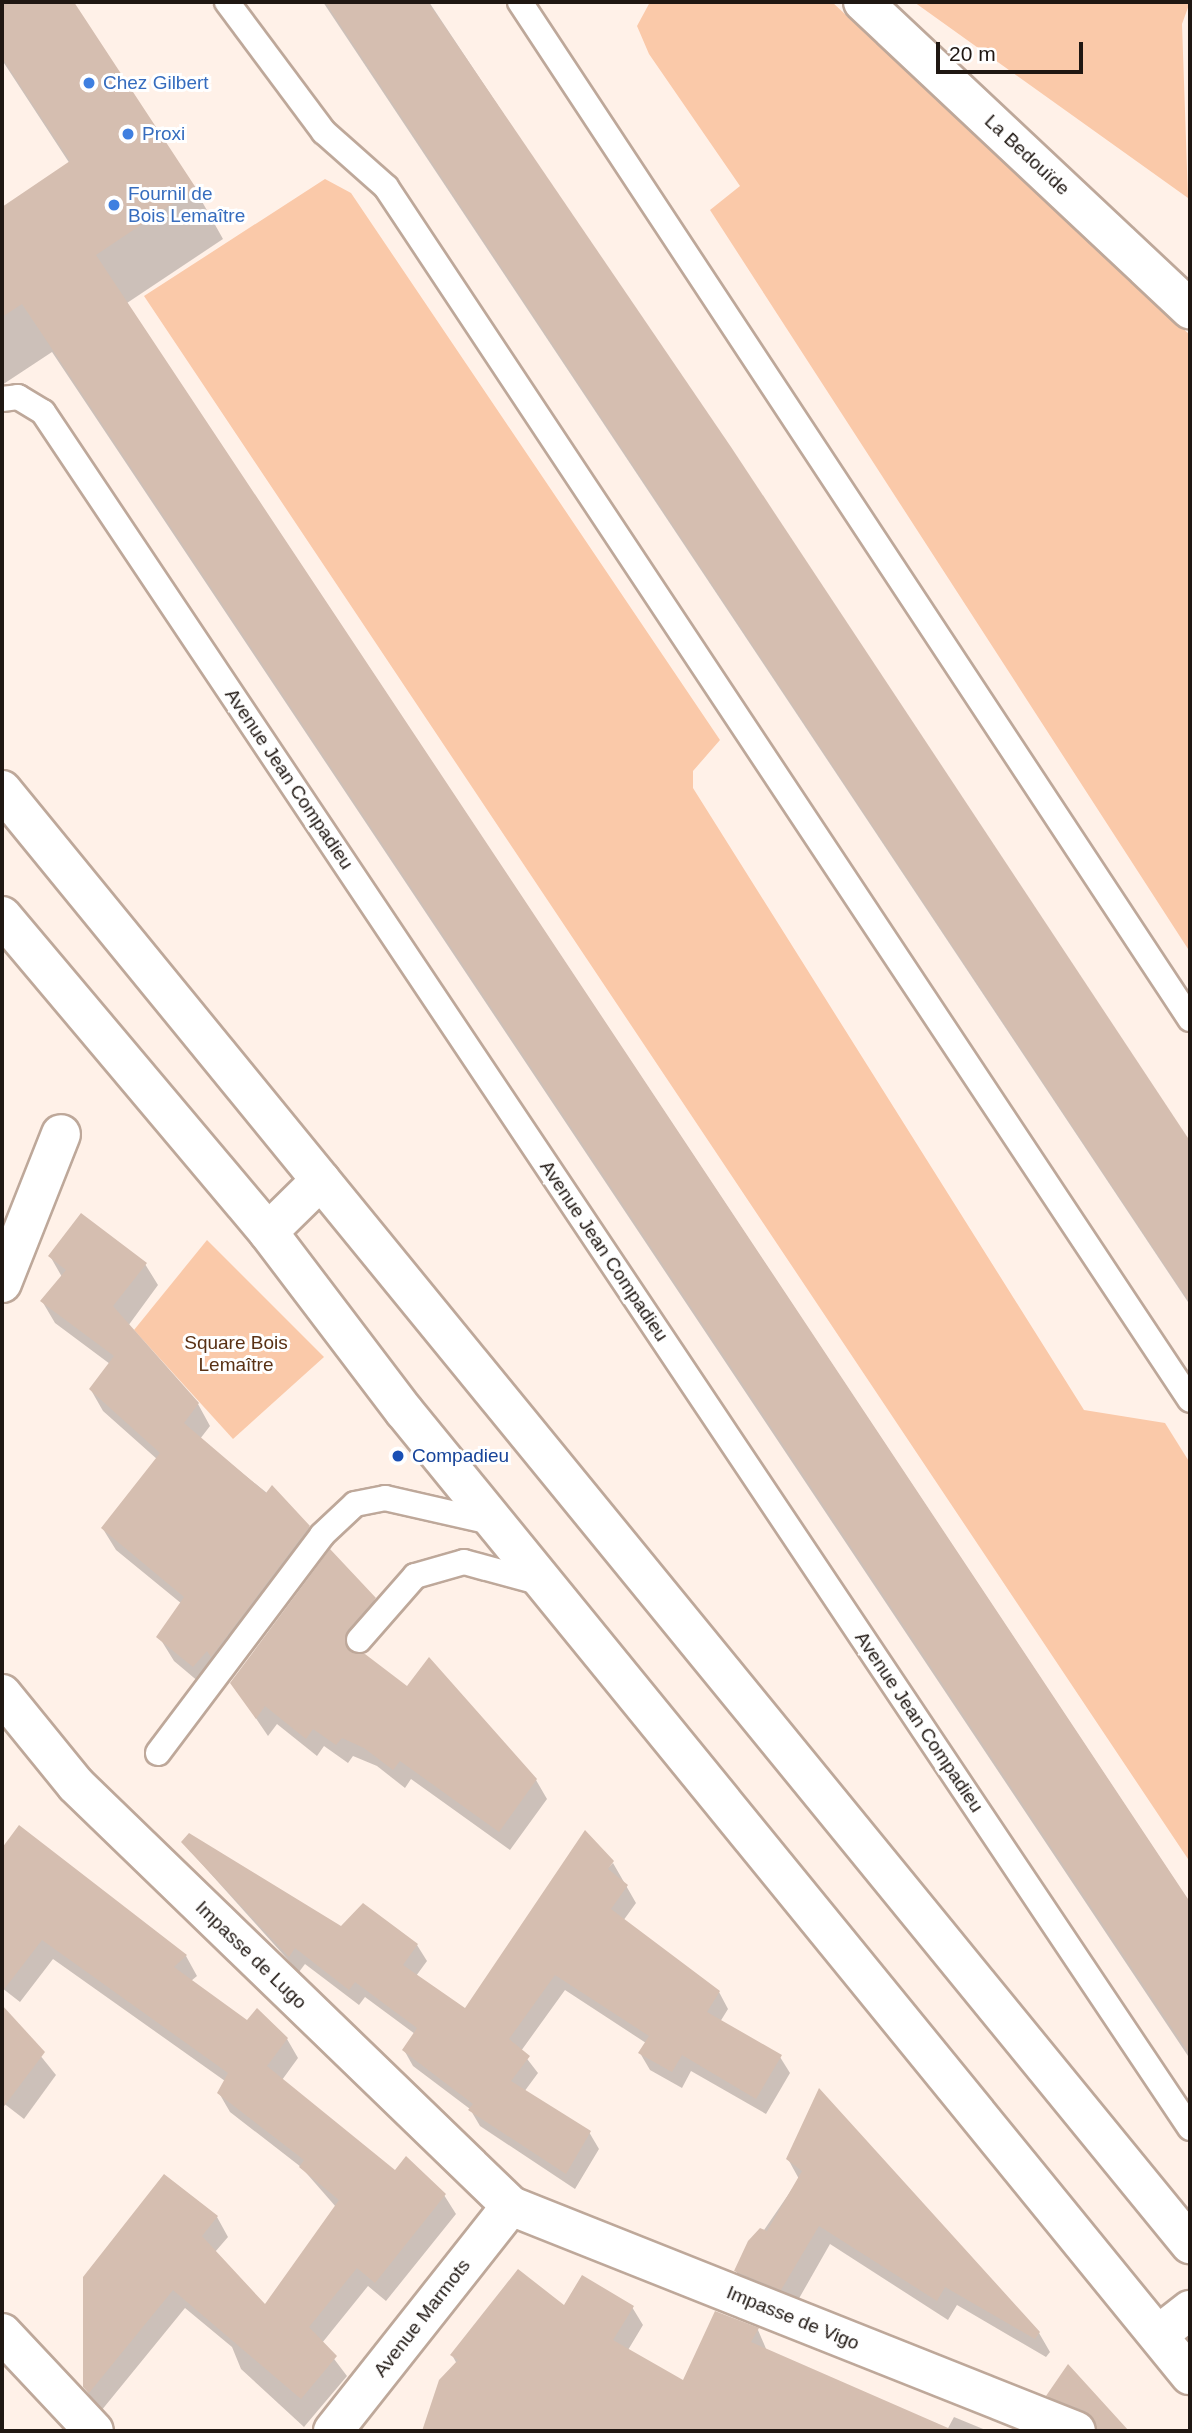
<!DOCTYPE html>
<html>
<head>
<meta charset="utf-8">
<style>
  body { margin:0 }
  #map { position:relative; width:1192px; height:2433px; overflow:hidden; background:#fff1e8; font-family:Arial,sans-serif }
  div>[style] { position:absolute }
  .green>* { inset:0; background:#fac9a9 }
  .shadow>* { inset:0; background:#0003 }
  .building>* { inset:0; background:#d5beb0 }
  .roads { filter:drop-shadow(2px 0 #bea89a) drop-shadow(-2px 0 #bea89a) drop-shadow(0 2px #bea89a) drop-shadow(0 -2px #bea89a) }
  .lane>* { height:24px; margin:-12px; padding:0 12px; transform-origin:12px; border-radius:12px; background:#fff }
  .street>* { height:38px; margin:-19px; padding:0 19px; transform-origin:19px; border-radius:19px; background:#fff }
  .dots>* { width:19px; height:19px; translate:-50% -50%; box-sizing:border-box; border:4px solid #fff; border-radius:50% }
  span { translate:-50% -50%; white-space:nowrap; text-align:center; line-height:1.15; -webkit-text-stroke:6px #fff; paint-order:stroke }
  .shop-label { font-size:19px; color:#366cbe }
  .left { translate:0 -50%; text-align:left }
  .street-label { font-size:19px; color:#1f1712 }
  .park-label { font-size:19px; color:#593114 }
  .transit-label { font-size:19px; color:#164399 }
  .frame { position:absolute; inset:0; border:4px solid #1f1712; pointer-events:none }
  .scale { position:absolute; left:936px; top:42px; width:147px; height:32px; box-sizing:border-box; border:4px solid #1f1712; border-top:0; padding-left:9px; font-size:21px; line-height:24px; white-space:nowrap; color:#1f1712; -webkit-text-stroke:5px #fff; paint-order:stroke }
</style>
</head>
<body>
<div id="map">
  <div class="green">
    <div style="clip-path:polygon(650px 2px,832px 2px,1190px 335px,1190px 952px,710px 210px,740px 186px,649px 54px,637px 26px)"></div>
    <div style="clip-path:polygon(914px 2px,1190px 2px,1182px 24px,1188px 198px)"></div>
    <div style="clip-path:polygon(325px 179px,351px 193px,720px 740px,693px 771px,693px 788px,1084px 1410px,1165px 1423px,1190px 1463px,1190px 1862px,144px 296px)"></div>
    <div style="clip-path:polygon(207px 1240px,324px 1357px,233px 1439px,134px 1330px)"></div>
  </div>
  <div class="shadow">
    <div style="clip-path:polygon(2px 2px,71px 2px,195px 189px,223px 239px,127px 303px,1190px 1903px,1190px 2059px,52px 352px,2px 385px,2px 209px,70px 164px,2px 60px)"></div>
    <div style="clip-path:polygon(323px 2px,429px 2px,1190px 1144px,1190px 1305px)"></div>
    <div style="clip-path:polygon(50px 1256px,145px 1264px,158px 1285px,128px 1326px,198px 1404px,210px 1426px,200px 1439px,309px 1527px,321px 1549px,206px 1688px,174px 1661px,161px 1640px,182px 1604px,116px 1550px,103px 1529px,158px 1460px,103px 1411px,91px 1390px,110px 1364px,55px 1323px,42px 1301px,62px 1277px)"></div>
    <div style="clip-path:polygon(374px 1599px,385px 1618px,358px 1654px,536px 1780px,547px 1799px,510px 1850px,411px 1779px,405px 1788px,377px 1766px,353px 1756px,348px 1763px,324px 1746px,317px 1756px,277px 1724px,268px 1736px,232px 1683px)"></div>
    <div style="clip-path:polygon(38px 1841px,186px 1956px,197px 1976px,191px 1981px,247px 2022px,287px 2039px,298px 2058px,282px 2080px,395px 2172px,444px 2195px,456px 2214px,386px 2301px,368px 2286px,322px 2343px,347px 2376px,304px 2427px,241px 2369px,232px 2347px,185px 2308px,101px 2411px,84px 2387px,164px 2176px,217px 2217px,228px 2237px,215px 2252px,265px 2307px,336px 2207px,301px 2167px,230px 2112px,219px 2093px,225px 2081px,53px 1959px,20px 2002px,2px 1988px,2px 1888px)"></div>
    <div style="clip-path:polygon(183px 1843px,341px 1928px,417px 1945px,427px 1961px,416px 1976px,465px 2010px,613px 1863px,636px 1903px,623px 1921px,719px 1992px,728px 2009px,720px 2022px,780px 2057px,790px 2073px,766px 2114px,691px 2071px,682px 2088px,650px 2070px,640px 2053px,646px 2043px,565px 1990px,521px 2051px,538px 2073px,524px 2092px,589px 2132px,599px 2149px,575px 2189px,480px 2126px,470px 2109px,413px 2066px,404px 2050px,415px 2034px,365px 1997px,359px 2005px,305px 1964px,299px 1972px)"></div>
    <div style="clip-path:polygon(2px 2008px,56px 2075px,24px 2119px,2px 2102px)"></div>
    <div style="clip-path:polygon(788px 2159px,1039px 2333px,1050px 2352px,1046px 2357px,957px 2305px,948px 2320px,830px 2244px,793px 2309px,747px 2290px,736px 2271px,799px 2179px)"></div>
    <div style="clip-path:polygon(632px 2307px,643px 2325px,628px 2350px,684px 2382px,716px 2313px,758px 2330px,767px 2351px,947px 2430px,954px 2417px,988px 2431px,424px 2431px,441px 2381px,457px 2364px,452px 2355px,565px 2308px)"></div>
    <div style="clip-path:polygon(1048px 2396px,1117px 2420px,1123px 2431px,1097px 2431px,1059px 2414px)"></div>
  </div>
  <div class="building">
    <div style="clip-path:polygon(2px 2px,74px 2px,196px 188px,96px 255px,1190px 1902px,1190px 2055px,22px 304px,2px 317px,2px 207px,70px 161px,2px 58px)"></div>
    <div style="clip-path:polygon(325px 2px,428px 2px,731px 447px,1190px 1141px,1190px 1303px)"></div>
    <div style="clip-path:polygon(81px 1213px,147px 1263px,113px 1306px,199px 1403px,184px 1423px,266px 1493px,272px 1485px,310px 1526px,211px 1657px,207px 1651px,193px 1667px,156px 1637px,184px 1597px,101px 1528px,160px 1453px,89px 1389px,114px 1356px,40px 1301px,66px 1270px,48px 1256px)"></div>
    <div style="clip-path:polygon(330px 1549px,376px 1598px,347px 1631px,349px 1651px,365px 1654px,407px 1686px,429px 1657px,537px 1779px,499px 1832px,400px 1761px,393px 1770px,364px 1748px,342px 1738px,336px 1745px,313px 1729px,306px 1739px,265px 1706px,256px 1719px,230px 1683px)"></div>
    <div style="clip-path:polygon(19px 1825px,187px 1955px,174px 1967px,247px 2020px,257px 2008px,288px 2038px,267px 2066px,395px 2170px,406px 2156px,446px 2194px,375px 2283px,357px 2268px,309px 2327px,337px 2356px,301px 2399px,173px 2290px,89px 2393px,83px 2387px,83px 2277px,164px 2174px,218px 2216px,202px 2236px,265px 2304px,339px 2200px,299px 2167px,304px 2160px,217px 2093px,228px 2073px,42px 1940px,2px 1992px,2px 1848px)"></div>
    <div style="clip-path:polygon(585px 1830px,614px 1861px,608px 1869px,628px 1885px,611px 1909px,720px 1991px,707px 2012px,782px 2055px,756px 2099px,682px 2055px,672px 2072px,638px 2053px,649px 2036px,555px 1975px,509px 2039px,530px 2056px,511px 2081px,591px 2131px,566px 2174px,468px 2110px,473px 2104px,402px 2050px,417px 2028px,355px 1982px,349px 1990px,295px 1948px,289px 1957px,181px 1842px,189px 1833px,341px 1926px,363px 1903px,418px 1944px,403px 1965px,465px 2008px)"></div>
    <div style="clip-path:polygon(2px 2005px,45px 2052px,2px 2109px)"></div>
    <div style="clip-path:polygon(819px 2088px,1040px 2332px,1035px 2339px,945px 2287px,937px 2301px,819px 2226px,781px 2290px,734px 2271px,748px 2241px,760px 2228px,767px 2231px,802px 2171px,786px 2159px)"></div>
    <div style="clip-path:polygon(518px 2269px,564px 2305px,582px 2275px,634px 2306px,613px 2340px,683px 2380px,715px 2311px,759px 2328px,751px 2342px,955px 2431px,422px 2431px,439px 2380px,458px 2360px,450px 2355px)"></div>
    <div style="clip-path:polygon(1068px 2364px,1129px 2431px,1097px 2431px,1085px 2411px,1046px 2396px)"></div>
  </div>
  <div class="roads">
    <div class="lane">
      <div style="left:227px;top:2px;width:162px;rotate:53.3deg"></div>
      <div style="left:324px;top:132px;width:83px;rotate:41.6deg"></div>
      <div style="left:386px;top:187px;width:1455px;rotate:56.46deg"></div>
      <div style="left:520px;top:2px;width:1218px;rotate:56.62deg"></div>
      <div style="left:2px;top:399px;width:16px;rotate:-7deg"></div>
      <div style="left:18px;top:397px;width:29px;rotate:31deg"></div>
      <div style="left:43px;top:412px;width:2064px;rotate:56.24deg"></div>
      <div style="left:359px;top:1640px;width:85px;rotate:-48.8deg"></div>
      <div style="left:415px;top:1576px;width:51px;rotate:-15.9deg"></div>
      <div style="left:464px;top:1562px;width:84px;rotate:15.2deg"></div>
      <div style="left:158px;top:1753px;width:273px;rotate:-53deg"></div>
      <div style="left:322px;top:1535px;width:45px;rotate:-43.2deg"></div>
      <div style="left:355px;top:1504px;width:31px;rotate:-11deg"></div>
      <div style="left:385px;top:1498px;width:113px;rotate:12.8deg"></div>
    </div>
    <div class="street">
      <div style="left:863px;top:2px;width:449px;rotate:43.2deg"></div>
      <div style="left:2px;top:790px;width:1878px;rotate:50.75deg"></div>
      <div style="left:2px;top:916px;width:413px;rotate:49.9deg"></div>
      <div style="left:268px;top:1232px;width:225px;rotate:52.8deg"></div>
      <div style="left:404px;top:1411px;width:1244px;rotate:50.81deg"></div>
      <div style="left:268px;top:1232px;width:74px;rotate:-44.5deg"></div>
      <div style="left:2px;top:1283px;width:160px;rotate:-68.4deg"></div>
      <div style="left:2px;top:1694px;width:117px;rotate:50.9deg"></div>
      <div style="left:76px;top:1785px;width:605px;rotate:44.06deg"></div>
      <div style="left:511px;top:2206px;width:608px;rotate:21.71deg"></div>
      <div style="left:2px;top:2333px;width:134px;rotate:46.8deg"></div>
      <div style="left:1158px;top:2335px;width:41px;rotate:-38deg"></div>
      <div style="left:333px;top:2431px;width:287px;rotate:-51.7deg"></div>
    </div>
  </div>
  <div class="dots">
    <div style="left:89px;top:83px;background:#3f7fe0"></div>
    <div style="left:128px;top:134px;background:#3f7fe0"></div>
    <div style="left:114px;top:205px;background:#3f7fe0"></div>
    <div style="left:398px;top:1456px;background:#1a4fb4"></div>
  </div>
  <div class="shop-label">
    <span class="left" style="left:103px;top:83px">Chez Gilbert</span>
    <span class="left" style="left:142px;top:134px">Proxi</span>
    <span class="left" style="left:128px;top:205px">Fournil de<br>Bois Lemaître</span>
  </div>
  <div class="street-label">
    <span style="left:1027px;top:155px;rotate:43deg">La Bedouïde</span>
    <span style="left:289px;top:779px;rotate:56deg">Avenue Jean Compadieu</span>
    <span style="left:604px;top:1251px;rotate:56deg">Avenue Jean Compadieu</span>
    <span style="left:919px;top:1722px;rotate:56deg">Avenue Jean Compadieu</span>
    <span style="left:251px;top:1955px;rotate:44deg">Impasse de Lugo</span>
    <span style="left:422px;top:2318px;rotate:-52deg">Avenue Marmots</span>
    <span style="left:793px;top:2318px;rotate:22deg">Impasse de Vigo</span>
  </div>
  <div class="park-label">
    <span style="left:236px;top:1354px">Square Bois<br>Lemaître</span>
  </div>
  <div class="transit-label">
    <span class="left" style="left:412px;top:1456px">Compadieu</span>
  </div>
  <div class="frame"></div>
  <div class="scale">20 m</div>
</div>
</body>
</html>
